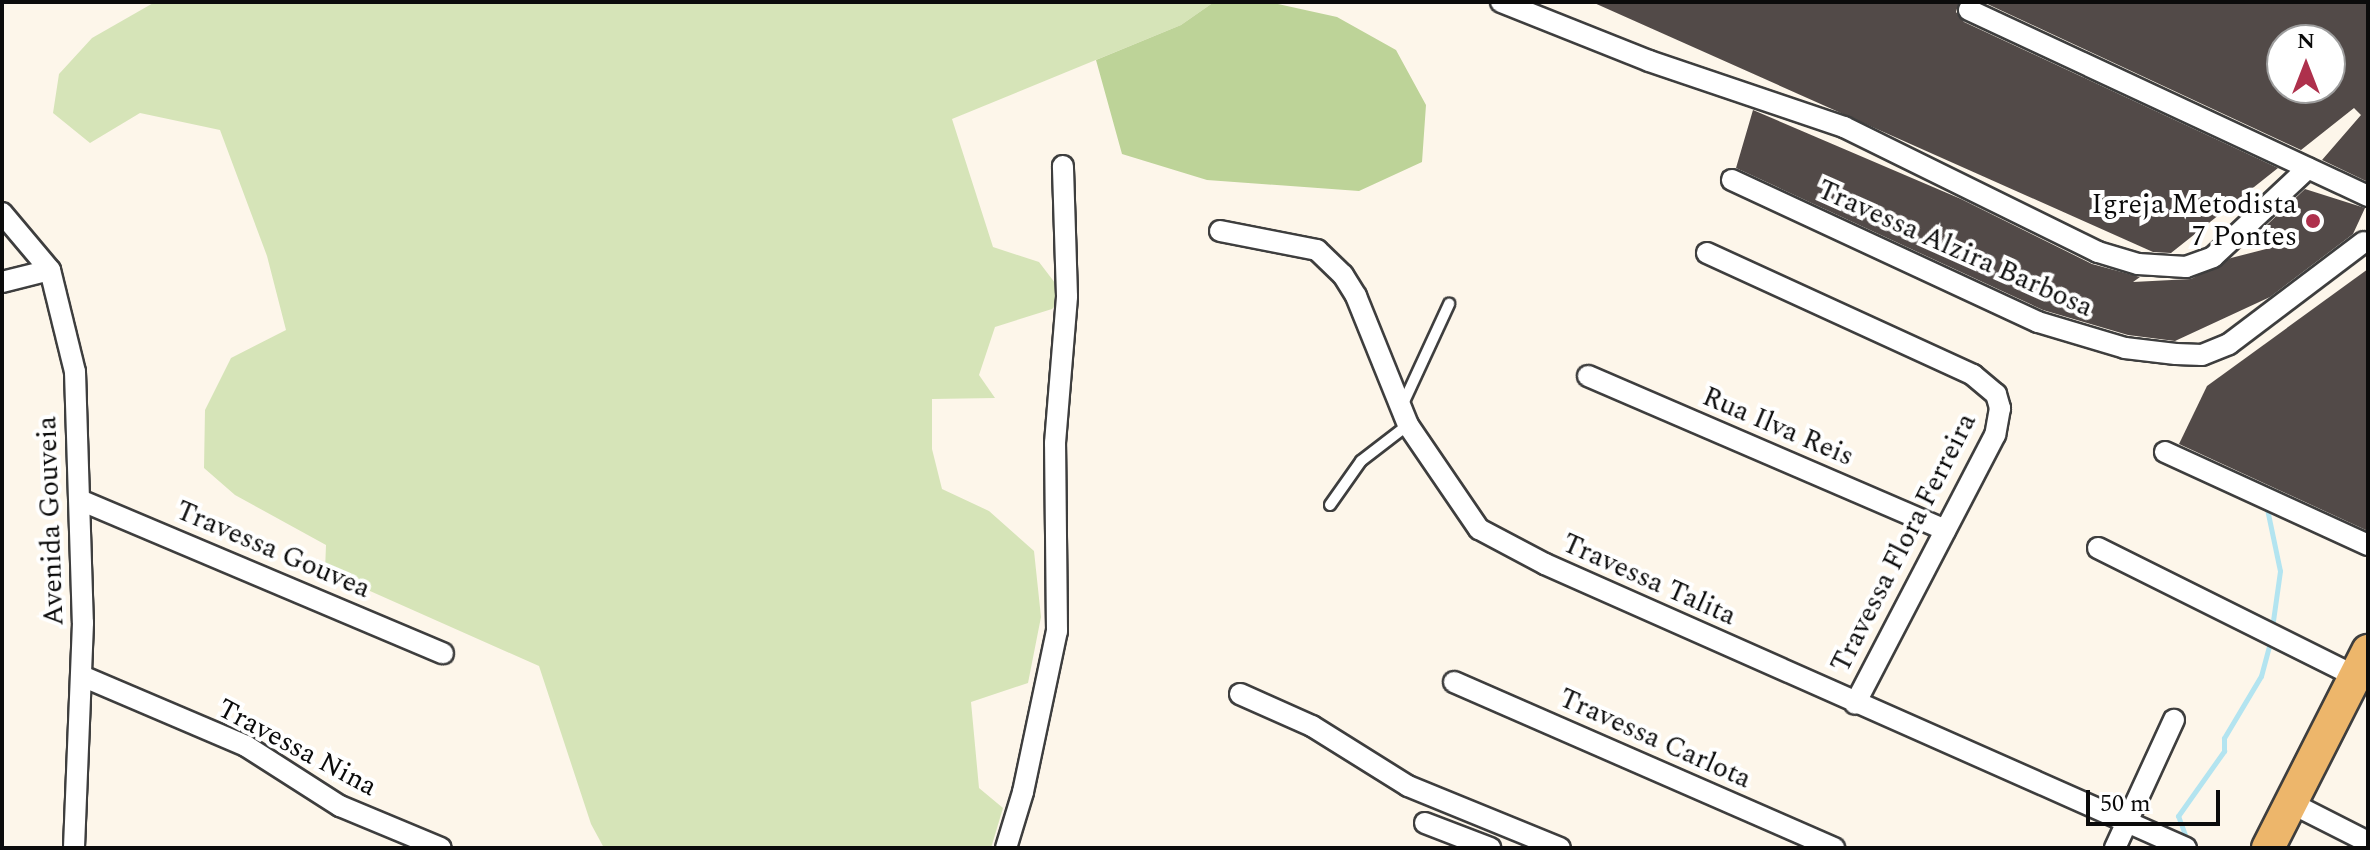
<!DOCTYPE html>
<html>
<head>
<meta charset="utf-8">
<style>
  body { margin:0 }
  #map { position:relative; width:2370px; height:850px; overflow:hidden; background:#fdf6ea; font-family:Spectral,serif }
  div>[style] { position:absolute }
  .green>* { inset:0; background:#d6e4b8 }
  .forest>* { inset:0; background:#bdd398 }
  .stream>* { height:5px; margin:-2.5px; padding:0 2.5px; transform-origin:2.5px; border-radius:2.5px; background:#b3e4f0 }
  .building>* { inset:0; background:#524a48 }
  .roads { filter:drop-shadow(2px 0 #3e3e3e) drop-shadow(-2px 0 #3e3e3e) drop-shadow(0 2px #3e3e3e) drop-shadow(0 -2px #3e3e3e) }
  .lane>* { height:10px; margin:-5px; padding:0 5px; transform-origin:5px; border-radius:5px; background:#fff }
  .street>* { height:20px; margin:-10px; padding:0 10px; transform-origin:10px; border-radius:10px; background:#fff }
  .primary>* { height:32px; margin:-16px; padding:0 16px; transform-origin:16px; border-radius:16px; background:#edb66b }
  .dots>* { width:22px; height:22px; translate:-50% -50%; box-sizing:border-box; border:4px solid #fff; border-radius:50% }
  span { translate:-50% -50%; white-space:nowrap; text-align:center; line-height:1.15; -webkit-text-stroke:8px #fff; paint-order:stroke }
  .poi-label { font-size:28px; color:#0b0b0b }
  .right { translate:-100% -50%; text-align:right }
  .street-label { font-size:28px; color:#0b0b0b }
  .frame { position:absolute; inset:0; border:4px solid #0b0b0b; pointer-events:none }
  .north { position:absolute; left:2266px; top:24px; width:80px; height:80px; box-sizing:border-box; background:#fff; border:2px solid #9d9d9d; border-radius:50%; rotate:0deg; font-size:22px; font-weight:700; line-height:32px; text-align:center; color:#0b0b0b }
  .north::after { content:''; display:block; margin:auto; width:28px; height:36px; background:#ae304c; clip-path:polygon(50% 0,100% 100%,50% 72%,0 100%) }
  .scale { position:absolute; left:2086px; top:790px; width:134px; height:36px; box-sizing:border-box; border:4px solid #0b0b0b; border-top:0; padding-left:10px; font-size:24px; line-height:28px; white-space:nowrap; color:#0b0b0b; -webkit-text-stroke:6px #fff; paint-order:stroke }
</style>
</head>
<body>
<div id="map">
  <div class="green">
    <div style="clip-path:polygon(155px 2px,1214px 2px,1181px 25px,952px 119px,993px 247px,1039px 262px,1065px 296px,1052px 309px,995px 327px,979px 375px,995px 398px,932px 399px,932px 449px,942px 489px,989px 511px,1034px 551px,1041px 617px,1028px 683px,971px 702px,979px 788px,1003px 808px,991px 848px,604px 848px,591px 824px,539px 666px,325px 571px,326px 545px,235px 495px,204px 468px,205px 410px,231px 358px,286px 330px,267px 256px,220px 130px,140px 113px,90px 143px,53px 113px,59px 74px,92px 38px)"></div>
  </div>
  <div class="forest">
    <div style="clip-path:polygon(1214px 2px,1269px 2px,1337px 17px,1396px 50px,1426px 105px,1422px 162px,1359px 191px,1207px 180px,1122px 154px,1096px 60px,1181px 25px)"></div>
  </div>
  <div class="stream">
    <div style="left:2266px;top:504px;width:68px;rotate:78.2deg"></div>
    <div style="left:2280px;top:571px;width:58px;rotate:98deg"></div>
    <div style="left:2188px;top:843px;width:29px;rotate:-110deg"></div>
    <div style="left:2178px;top:816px;width:80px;rotate:-54.7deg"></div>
    <div style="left:2224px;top:751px;width:13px;rotate:-90deg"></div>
    <div style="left:2224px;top:738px;width:72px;rotate:-59.2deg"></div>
    <div style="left:2261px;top:676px;width:39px;rotate:-75deg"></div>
  </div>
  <div class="building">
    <div style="clip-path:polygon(1592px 2px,1959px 2px,1956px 12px,1964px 22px,2278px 168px,2171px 253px,2153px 252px)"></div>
    <div style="clip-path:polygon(evenodd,1983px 2px,2368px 2px,2368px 182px,2322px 160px,2361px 115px,2354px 108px,2301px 150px,1983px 2px,2282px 40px,2330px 40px,2330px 88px,2282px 88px,2282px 40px)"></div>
    <div style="clip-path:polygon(1753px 110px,1961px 199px,2092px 264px,2140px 277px,2133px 282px,2191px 279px,2231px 258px,2270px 248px,2253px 238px,2305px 189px,2365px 208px,2353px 234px,2270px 297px,2175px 341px,2128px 335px,2043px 310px,1736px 168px)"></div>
    <div style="clip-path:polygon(2368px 269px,2368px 531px,2179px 444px,2207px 386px)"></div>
  </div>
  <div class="roads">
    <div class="lane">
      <div style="left:1401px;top:408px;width:115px;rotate:-65.2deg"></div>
      <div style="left:1330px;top:505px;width:54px;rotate:-54.8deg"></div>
      <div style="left:1361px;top:461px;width:59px;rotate:-37.5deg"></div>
    </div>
    <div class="street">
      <div style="left:1501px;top:2px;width:159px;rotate:21.7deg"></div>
      <div style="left:1649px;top:61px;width:206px;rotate:18.7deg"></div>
      <div style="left:1844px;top:127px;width:283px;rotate:26.2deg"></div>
      <div style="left:2098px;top:252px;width:42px;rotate:16.7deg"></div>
      <div style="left:2138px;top:264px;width:48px;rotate:3.6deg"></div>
      <div style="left:2186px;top:267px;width:29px;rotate:-20deg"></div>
      <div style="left:2213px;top:257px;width:130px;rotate:-43.1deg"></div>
      <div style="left:1969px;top:10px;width:440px;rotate:25deg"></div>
      <div style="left:1732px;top:180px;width:337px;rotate:24.9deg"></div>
      <div style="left:2038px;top:322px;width:91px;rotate:16.6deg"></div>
      <div style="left:2125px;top:348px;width:51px;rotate:6.7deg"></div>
      <div style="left:2176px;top:354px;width:26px;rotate:2deg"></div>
      <div style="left:2202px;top:355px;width:29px;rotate:-22deg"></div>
      <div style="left:2229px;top:344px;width:169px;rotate:-37.1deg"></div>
      <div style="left:2px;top:213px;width:75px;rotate:49.9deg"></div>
      <div style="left:50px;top:270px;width:105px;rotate:76.2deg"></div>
      <div style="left:75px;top:372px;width:251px;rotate:88.2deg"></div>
      <div style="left:83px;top:623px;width:225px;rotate:92.3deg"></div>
      <div style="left:1220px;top:231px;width:99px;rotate:11.1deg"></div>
      <div style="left:1317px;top:250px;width:36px;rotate:44deg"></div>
      <div style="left:1343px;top:275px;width:25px;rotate:58deg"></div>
      <div style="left:1356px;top:296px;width:139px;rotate:68deg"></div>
      <div style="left:1408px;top:425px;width:126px;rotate:55.7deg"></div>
      <div style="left:1479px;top:529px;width:75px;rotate:27.9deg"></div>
      <div style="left:1545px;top:564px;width:701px;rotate:23.9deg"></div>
      <div style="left:1707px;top:253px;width:293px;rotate:24.6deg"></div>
      <div style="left:1973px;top:375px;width:30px;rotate:40deg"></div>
      <div style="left:1996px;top:394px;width:15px;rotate:74deg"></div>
      <div style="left:2000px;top:408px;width:27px;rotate:100deg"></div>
      <div style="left:1995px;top:435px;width:303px;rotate:117.5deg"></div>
      <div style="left:2px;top:282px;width:49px;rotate:-14deg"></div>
      <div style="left:1588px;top:376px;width:389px;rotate:23.3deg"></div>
      <div style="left:2165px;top:452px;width:223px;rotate:24.6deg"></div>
      <div style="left:80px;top:500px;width:394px;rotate:22.9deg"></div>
      <div style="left:2098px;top:548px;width:287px;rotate:26.5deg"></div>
      <div style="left:82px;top:676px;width:178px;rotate:23.1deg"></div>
      <div style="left:246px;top:746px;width:112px;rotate:32.6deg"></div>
      <div style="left:340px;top:806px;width:109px;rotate:22.6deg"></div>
      <div style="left:1454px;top:682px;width:415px;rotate:23.6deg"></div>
      <div style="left:1240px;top:694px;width:79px;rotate:24deg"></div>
      <div style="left:1312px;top:726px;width:113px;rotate:32deg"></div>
      <div style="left:1408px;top:786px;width:164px;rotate:22.2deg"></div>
      <div style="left:2291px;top:803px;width:86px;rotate:26.9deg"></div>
      <div style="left:1425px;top:823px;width:70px;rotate:21deg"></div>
      <div style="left:1006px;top:848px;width:59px;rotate:-73.1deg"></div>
      <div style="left:1023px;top:792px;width:165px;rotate:-78.1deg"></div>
      <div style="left:1057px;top:631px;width:188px;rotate:-90.6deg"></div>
      <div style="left:1055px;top:443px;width:147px;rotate:-85.3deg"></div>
      <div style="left:1067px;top:296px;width:130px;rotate:-91.8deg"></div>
      <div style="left:2115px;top:848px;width:141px;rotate:-65.3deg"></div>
    </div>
    <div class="primary">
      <div style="left:2268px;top:848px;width:221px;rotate:-63.1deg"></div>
    </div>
  </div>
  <div class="dots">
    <div style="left:2313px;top:221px;background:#ae304c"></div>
  </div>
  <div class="poi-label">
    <span class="right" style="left:2297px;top:221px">Igreja Metodista<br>7 Pontes</span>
  </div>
  <div class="street-label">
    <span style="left:1955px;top:249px;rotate:24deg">Travessa Alzira Barbosa</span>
    <span style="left:1778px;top:427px;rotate:23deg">Rua Ilva Reis</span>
    <span style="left:51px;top:521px;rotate:-92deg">Avenida Gouveia</span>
    <span style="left:1904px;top:543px;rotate:-63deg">Travessa Flora Ferreira</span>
    <span style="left:273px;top:550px;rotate:23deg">Travessa Gouvea</span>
    <span style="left:1649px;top:580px;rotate:24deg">Travessa Talita</span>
    <span style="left:1655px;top:739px;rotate:24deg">Travessa Carlota</span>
    <span style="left:297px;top:748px;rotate:28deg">Travessa Nina</span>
  </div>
  <div class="frame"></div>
  <div class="north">N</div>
  <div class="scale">50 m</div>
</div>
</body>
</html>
